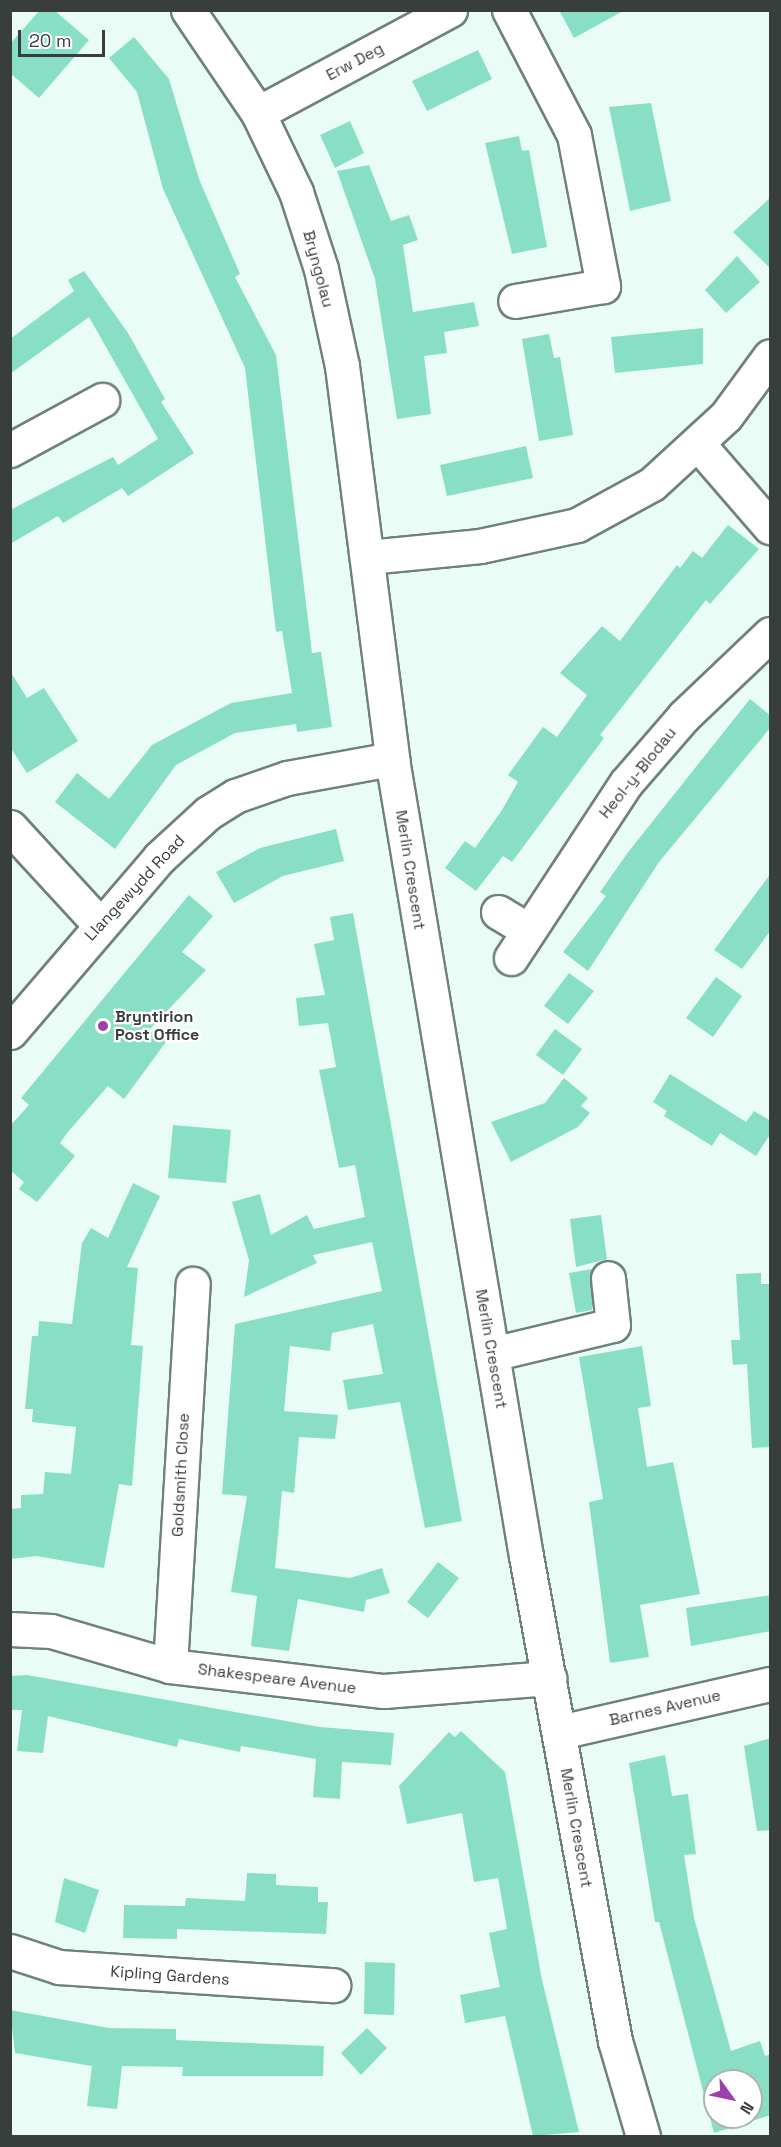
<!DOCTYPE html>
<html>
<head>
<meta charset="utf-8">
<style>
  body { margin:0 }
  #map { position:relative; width:781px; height:2147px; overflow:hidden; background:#e9fdf6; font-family:"Space Grotesk",sans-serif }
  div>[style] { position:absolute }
  .building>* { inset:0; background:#89dfc5 }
  .roads { filter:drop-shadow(2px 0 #70817b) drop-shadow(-2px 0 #70817b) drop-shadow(0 2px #70817b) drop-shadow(0 -2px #70817b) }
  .minor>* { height:33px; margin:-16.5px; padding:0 16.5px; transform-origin:16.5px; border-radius:16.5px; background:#fff }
  .dots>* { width:16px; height:16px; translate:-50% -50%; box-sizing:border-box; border:3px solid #fff; border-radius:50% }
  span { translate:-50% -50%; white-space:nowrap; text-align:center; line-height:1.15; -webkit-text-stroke:4.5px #fff; paint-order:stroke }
  .street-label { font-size:16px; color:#373e3b }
  .poi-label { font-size:16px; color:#373e3b; font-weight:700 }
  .left { translate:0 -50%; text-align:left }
  .frame { position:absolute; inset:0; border:12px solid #373e3b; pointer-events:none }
  .north { position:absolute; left:703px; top:2069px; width:60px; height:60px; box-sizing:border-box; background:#fff; border:2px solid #afb2b1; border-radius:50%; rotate:123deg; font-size:16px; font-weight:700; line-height:24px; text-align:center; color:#373e3b }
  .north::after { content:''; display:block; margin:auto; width:21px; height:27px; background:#9b41ac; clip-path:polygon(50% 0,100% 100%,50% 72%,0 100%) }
  .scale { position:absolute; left:18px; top:30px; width:87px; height:27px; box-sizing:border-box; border:3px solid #373e3b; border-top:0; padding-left:8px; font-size:18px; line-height:21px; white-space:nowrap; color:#373e3b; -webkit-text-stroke:4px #fff; paint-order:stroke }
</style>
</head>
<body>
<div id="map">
  <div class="building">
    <div style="clip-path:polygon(40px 10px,54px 10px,89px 40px,39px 98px,10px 73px,10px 44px)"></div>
    <div style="clip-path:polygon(559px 10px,625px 10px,574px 38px)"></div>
    <div style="clip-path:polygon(134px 37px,169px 79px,199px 179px,240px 274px,235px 277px,276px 355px,312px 653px,321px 652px,332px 727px,297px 732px,296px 724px,235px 733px,176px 765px,115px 849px,55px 802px,77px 773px,109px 799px,152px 745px,231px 703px,292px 693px,282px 631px,276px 632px,245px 368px,163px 189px,137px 92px,109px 58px)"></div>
    <div style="clip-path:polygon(478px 50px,492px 79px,427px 111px,412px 81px)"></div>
    <div style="clip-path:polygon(651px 103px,671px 201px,630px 211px,609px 107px)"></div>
    <div style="clip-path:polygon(350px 121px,364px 153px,335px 168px,320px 135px)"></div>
    <div style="clip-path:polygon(519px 136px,522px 151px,529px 150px,547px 247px,512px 254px,485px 143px)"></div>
    <div style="clip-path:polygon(369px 165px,391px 221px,409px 215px,418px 240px,403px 245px,413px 312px,474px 302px,479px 326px,444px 332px,447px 353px,424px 356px,431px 414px,397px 419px,375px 279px,337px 171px)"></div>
    <div style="clip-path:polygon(771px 197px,771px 269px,733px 232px)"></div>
    <div style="clip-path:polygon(737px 256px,760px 282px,726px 313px,705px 290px)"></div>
    <div style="clip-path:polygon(84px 271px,128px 333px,165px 399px,161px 402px,194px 453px,128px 496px,122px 488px,63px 523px,58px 516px,10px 544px,10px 510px,113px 457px,118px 465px,158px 439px,89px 317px,10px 374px,10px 339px,74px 291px,68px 280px)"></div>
    <div style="clip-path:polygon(703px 328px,703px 364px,615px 373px,611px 337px)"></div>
    <div style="clip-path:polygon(549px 334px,554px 358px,560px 357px,573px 435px,539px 441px,522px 339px)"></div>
    <div style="clip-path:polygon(526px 446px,533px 478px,447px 496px,440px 465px)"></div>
    <div style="clip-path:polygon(728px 525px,759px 549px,710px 604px,706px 600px,600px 735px,604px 738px,512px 862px,503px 856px,476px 891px,445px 868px,465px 841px,475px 848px,502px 810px,518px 782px,508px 775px,543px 727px,557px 737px,587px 695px,560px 673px,602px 626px,620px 641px,677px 565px,680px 568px,693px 551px,702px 558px)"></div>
    <div style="clip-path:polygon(10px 671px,27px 698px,44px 688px,78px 741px,27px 773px,10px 747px)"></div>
    <div style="clip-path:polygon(750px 699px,771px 716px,771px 727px,659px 862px,588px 971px,563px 952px,606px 896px,600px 892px,629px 851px)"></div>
    <div style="clip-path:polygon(336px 829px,344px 861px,283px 876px,234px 903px,216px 872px,260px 848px)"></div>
    <div style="clip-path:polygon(771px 873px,771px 930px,742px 969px,714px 950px)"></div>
    <div style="clip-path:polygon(189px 895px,213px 916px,182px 952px,206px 970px,149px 1030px,166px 1042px,124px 1099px,108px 1086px,67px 1133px,60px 1143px,75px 1156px,37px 1202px,19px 1189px,24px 1182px,10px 1170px,10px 1126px,29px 1105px,21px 1098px)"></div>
    <div style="clip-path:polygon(353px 913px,462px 1521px,425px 1528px,400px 1402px,348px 1410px,343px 1380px,383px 1374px,373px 1324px,332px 1333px,330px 1351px,290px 1346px,284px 1411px,338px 1415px,335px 1439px,299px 1437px,294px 1493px,282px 1491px,275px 1568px,350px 1578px,382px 1568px,390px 1593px,366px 1600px,364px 1612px,298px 1599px,289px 1651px,251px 1646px,257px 1596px,231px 1592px,247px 1496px,222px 1494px,235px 1324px,382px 1291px,372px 1242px,313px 1255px,317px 1263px,244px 1297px,249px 1260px,232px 1202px,260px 1194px,271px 1235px,307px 1215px,314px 1229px,365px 1217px,355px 1165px,339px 1168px,319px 1070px,336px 1067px,328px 1023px,299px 1026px,296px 998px,325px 995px,314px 944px,334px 940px,330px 917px)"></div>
    <div style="clip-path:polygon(569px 973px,594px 991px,568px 1024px,544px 1006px)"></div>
    <div style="clip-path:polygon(716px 977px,742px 996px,713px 1037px,686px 1018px)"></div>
    <div style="clip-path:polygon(555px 1029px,582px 1049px,563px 1075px,536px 1055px)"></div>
    <div style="clip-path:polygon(670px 1074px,746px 1122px,754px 1111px,771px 1121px,771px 1133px,756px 1156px,720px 1133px,712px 1146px,664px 1116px,667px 1111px,653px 1102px)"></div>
    <div style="clip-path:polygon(564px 1078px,588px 1098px,581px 1106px,590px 1113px,578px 1127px,511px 1162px,491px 1122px,545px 1103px)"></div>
    <div style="clip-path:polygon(173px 1125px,231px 1130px,226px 1183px,168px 1178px)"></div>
    <div style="clip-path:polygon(133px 1183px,160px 1196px,127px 1267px,138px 1268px,131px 1345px,143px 1346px,132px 1486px,119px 1484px,104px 1568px,37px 1556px,10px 1559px,10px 1509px,21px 1508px,21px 1495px,43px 1494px,45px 1472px,71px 1474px,76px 1427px,32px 1422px,33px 1409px,25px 1409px,32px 1336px,38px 1336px,39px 1321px,72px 1324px,82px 1243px,91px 1228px,108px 1238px)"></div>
    <div style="clip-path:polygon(601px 1215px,607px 1259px,576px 1267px,570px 1219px)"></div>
    <div style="clip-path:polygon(592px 1269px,592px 1310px,576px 1313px,569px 1273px)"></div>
    <div style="clip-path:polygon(761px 1273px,761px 1284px,771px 1284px,771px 1447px,752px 1448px,747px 1364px,733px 1365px,731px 1340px,740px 1340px,736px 1274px)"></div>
    <div style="clip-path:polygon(642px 1346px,651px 1406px,638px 1408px,647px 1467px,673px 1462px,700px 1594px,640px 1605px,649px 1657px,610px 1663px,589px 1502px,603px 1499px,579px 1357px)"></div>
    <div style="clip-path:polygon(438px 1562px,459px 1578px,428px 1618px,407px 1602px)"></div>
    <div style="clip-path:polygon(771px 1595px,771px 1631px,691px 1646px,686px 1608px)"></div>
    <div style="clip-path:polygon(27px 1675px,320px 1727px,394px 1733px,391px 1765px,342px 1762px,340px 1799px,313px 1797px,316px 1759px,241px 1746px,240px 1752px,179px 1739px,177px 1747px,48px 1716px,43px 1753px,17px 1751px,22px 1710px,10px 1710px,10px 1676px)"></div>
    <div style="clip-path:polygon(461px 1731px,505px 1772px,542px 1980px,579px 2132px,533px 2136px,505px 2016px,465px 2023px,460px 1995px,500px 1987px,489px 1933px,507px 1929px,498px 1878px,474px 1882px,462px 1813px,407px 1824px,399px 1786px,449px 1732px,455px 1737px)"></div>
    <div style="clip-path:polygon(771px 1738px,771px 1830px,757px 1831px,744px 1746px)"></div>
    <div style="clip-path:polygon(evenodd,665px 1755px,672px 1796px,688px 1794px,696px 1854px,684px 1855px,694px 1918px,731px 2051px,760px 2041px,765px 2056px,771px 2054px,771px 2115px,714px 2133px,659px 1922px,655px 1922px,629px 1763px,665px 1755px,715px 2081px,751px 2081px,751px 2117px,715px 2117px,715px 2081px)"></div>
    <div style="clip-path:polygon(247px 1873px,276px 1874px,276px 1885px,318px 1887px,318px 1902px,328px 1902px,326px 1934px,177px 1929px,177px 1939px,123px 1938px,124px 1905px,185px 1906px,186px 1898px,245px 1901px)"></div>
    <div style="clip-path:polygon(64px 1878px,99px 1890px,85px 1933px,55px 1922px)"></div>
    <div style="clip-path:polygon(365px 1962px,395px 1963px,394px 2015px,364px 2014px)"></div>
    <div style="clip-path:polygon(10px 2010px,109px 2028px,176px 2029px,176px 2040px,324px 2046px,323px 2076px,182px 2076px,183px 2067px,122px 2066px,117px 2109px,87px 2106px,92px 2066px,15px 2053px)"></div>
    <div style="clip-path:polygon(367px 2028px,387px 2048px,361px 2075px,341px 2053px)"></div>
  </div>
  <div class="roads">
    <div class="minor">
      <div style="left:188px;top:10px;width:125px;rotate:55.8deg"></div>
      <div style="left:258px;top:113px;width:88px;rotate:64.3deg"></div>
      <div style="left:296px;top:192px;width:81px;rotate:72deg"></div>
      <div style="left:321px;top:269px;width:99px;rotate:77.8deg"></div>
      <div style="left:342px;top:366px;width:396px;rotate:82.7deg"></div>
      <div style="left:392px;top:759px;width:808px;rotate:80.46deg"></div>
      <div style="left:526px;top:1556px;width:493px;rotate:79.6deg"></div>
      <div style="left:615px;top:2041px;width:99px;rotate:73.6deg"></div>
      <div style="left:509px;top:10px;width:141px;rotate:62.5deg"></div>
      <div style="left:574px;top:135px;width:154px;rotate:79.1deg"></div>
      <div style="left:603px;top:286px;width:89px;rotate:170.3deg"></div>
      <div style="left:258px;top:113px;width:218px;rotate:-28.2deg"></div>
      <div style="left:698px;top:444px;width:110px;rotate:49.1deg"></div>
      <div style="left:10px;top:450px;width:105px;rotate:-28.5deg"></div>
      <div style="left:368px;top:557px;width:113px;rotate:-5.6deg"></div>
      <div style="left:480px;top:546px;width:99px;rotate:-12.2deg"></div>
      <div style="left:577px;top:525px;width:85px;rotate:-28.7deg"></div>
      <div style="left:652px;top:484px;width:100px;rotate:-42.6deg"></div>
      <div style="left:726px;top:416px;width:74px;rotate:-53.7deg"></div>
      <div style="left:10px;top:827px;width:133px;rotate:47.4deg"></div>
      <div style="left:498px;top:912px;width:35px;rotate:31deg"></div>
      <div style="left:511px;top:958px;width:209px;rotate:-56.7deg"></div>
      <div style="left:626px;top:783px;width:89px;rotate:-49.1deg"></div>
      <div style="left:684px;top:716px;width:119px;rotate:-43.6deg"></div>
      <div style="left:10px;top:1032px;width:229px;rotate:-49.4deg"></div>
      <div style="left:159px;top:858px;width:67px;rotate:-42.6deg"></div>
      <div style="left:208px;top:813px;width:32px;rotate:-32deg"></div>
      <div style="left:235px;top:796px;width:55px;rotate:-19.1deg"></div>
      <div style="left:287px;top:778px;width:107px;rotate:-10.3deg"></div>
      <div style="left:492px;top:1354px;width:124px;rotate:-13.5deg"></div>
      <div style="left:613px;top:1325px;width:47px;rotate:-96.1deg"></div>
      <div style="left:10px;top:1629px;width:41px;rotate:2.8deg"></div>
      <div style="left:51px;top:1631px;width:124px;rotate:16.4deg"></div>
      <div style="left:170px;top:1666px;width:215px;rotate:6.7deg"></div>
      <div style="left:384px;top:1691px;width:166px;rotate:-4.5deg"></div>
      <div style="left:170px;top:1666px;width:383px;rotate:-86.6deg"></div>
      <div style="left:560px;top:1732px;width:215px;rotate:-12.9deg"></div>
      <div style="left:10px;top:1951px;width:52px;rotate:18.1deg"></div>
      <div style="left:59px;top:1967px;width:275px;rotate:3.8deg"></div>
    </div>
  </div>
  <div class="dots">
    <div style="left:103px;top:1026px;background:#9b41ac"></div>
  </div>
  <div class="street-label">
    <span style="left:355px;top:62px;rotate:-28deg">Erw Deg</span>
    <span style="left:318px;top:269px;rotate:75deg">Bryngolau</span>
    <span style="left:638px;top:773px;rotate:-51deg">Heol-y-Blodau</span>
    <span style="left:410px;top:870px;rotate:81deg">Merlin Crescent</span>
    <span style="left:135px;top:888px;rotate:-47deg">Llangewydd Road</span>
    <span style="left:491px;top:1349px;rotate:80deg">Merlin Crescent</span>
    <span style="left:181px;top:1475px;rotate:-87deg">Goldsmith Close</span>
    <span style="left:277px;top:1679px;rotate:7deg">Shakespeare Avenue</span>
    <span style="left:665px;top:1708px;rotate:-13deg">Barnes Avenue</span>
    <span style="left:576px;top:1828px;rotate:80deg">Merlin Crescent</span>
    <span style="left:170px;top:1976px;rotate:4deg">Kipling Gardens</span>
  </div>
  <div class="poi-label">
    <span class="left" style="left:115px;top:1026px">Bryntirion<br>Post Office</span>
  </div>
  <div class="frame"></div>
  <div class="north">N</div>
  <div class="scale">20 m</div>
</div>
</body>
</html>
